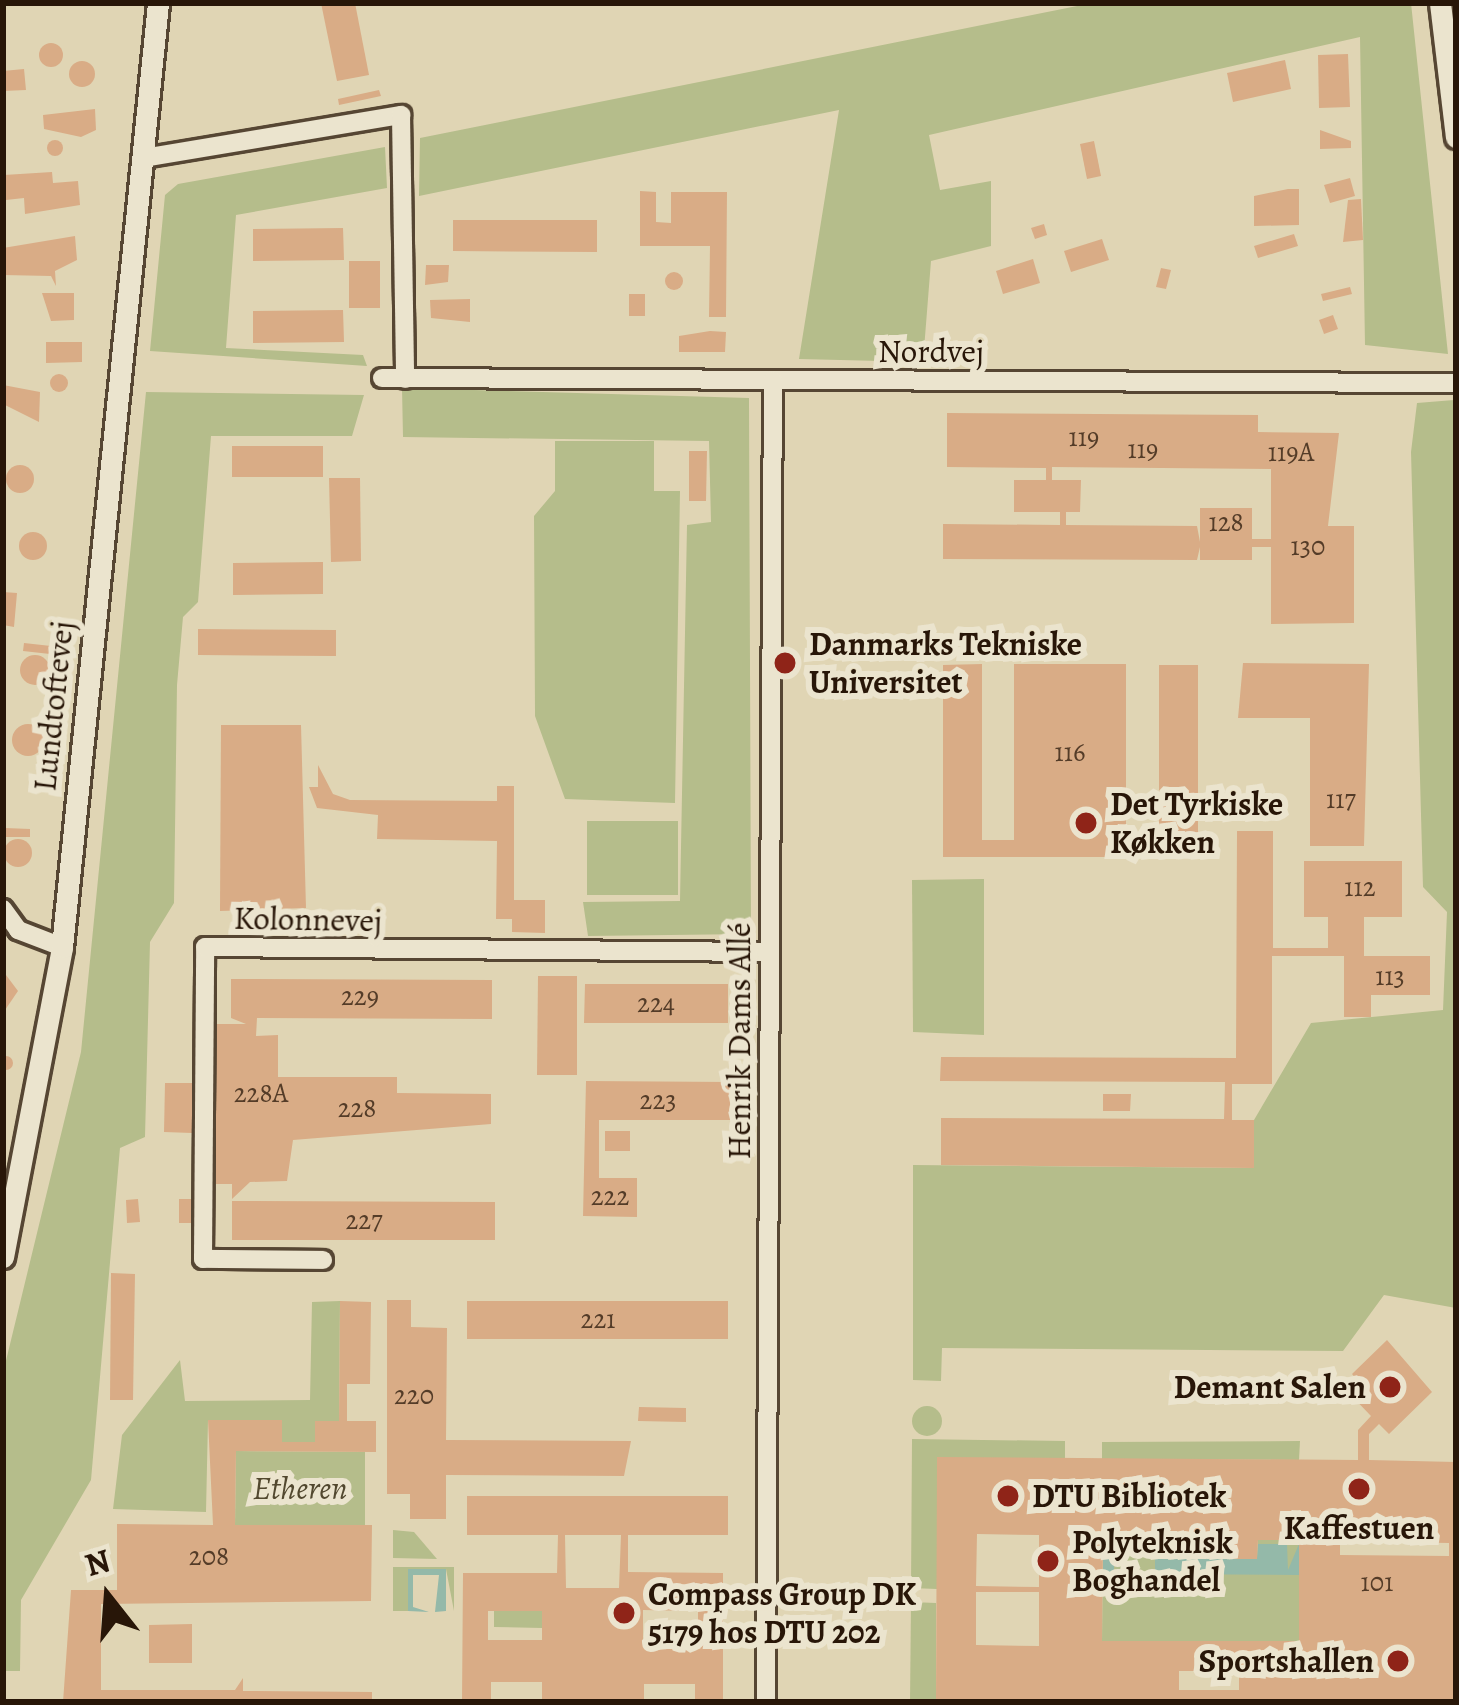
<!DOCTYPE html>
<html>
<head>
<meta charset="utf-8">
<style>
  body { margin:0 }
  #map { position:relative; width:1459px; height:1705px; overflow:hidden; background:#e0d5b4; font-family:Alegreya,serif }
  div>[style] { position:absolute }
  .green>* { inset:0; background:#b5bd8b }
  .round { border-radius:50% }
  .water>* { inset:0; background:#94b9a9 }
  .building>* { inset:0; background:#d9ac86 }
  .roads { filter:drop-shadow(3px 0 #564633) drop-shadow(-3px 0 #564633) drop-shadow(0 3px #564633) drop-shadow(0 -3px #564633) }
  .minor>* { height:18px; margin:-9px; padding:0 9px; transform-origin:9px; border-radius:9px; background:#ebe4ce }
  .tertiary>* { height:21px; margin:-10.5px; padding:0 10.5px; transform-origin:10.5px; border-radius:10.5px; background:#ebe4ce }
  .dots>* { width:33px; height:33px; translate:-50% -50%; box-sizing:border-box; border:6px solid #ebe4ce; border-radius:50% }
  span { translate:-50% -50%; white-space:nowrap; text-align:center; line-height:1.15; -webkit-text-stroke:12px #ebe4ce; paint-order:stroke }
  .number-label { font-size:27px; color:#543c28 }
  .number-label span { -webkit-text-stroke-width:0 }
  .street-label { font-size:33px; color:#281608 }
  .poi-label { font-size:33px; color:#281608; font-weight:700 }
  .left { translate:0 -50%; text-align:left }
  .right { translate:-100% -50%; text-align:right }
  .park-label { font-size:33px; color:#52482f; font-style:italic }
  .frame { position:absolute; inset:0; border:6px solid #281608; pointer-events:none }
  .north { position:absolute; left:48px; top:1537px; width:120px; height:120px; -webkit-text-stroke:9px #ebe4ce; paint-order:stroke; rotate:343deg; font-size:33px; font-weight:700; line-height:48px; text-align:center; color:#281608 }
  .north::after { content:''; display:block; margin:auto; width:42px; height:54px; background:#281608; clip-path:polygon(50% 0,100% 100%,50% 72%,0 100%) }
</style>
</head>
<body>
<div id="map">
  <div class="green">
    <div style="clip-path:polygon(1092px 3px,1411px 3px,1448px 354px,1365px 345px,1360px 37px,929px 135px,940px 190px,991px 181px,991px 246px,931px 261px,923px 362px,799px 359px,839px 110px,419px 196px,420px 138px)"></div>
    <div style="clip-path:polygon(385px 147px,387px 188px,236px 215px,226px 348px,363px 355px,367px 366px,150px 351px,165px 195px,178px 184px)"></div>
    <div style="clip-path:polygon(402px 388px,749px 398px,751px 934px,588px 936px,583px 902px,680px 901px,687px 525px,711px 522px,709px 441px,403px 437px)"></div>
    <div style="clip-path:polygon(146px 392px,364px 395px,352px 436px,211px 436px,198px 602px,183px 617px,177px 685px,174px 903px,150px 942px,145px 1137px,120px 1148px,91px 1480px,21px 1600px,20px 1671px,3px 1671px,3px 1373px,81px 1052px)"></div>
    <div style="clip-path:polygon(1454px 400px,1456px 1308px,1384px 1295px,1343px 1351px,942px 1348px,941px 1381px,913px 1380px,913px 1165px,1253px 1168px,1254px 1120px,1311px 1023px,1443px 1010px,1447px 912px,1423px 887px,1411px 452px,1417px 403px)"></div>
    <div style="clip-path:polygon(555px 441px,654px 441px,654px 491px,680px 491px,675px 803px,565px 799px,535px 716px,534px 516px,555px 491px)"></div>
    <div style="clip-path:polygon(587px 821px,678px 821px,678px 895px,587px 895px)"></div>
    <div style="clip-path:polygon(984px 879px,984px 1035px,913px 1032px,912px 880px)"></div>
    <div style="clip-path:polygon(340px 1301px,339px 1421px,316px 1421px,315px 1442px,282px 1442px,281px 1420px,208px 1420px,206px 1512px,113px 1509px,122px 1435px,180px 1360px,185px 1401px,310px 1400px,312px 1302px)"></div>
    <div class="round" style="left:912px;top:1406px;width:30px;height:30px"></div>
    <div style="clip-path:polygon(912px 1439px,1065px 1441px,1065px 1459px,938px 1458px,937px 1589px,911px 1588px)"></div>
    <div style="clip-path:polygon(1300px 1441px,1299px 1460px,1102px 1459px,1102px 1442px)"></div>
    <div style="clip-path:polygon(236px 1451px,365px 1452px,365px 1525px,235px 1525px)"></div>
    <div style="clip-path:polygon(393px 1530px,414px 1532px,437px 1559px,393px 1558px)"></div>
    <div style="clip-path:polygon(1103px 1536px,1208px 1536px,1209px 1559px,1257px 1559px,1258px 1540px,1299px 1540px,1299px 1641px,1102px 1641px)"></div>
    <div style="clip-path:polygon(393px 1567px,454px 1567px,454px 1611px,446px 1569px,409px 1569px,408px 1611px,393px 1611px)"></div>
    <div style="clip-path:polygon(911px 1602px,936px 1603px,936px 1702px,910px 1702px)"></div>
    <div style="clip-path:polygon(494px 1611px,542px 1611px,542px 1628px,494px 1627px)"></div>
  </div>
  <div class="water">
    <div style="clip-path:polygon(1103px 1536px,1208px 1536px,1209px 1559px,1257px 1559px,1258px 1544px,1287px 1544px,1288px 1570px,1299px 1544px,1299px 1575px,1155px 1574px,1155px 1540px,1114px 1540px,1114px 1574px,1103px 1574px)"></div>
    <div style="clip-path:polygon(408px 1569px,446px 1569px,446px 1611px,435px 1612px,439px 1575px,413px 1575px,413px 1607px,429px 1612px,408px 1611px)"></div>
  </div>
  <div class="building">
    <div style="clip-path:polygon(321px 3px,355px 3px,369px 75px,337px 81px)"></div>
    <div class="round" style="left:39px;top:43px;width:24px;height:24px"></div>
    <div style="clip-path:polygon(1348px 54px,1350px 107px,1319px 108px,1318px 55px)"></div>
    <div style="clip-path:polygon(1285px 60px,1291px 89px,1233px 102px,1227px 73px)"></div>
    <div class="round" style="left:69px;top:61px;width:26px;height:26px"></div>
    <div style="clip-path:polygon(24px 69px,26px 90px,3px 91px,3px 71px)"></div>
    <div style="clip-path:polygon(379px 90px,381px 96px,339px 105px,338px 99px)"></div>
    <div style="clip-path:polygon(95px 109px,96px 130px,81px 137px,44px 129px,43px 115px)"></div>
    <div style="clip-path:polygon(1320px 130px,1351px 141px,1351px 148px,1320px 149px)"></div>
    <div class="round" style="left:47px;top:140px;width:16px;height:16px"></div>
    <div style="clip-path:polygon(1094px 141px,1101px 176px,1087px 179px,1080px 144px)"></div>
    <div style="clip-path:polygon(52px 172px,53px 183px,78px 181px,80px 205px,25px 214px,24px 198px,6px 200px,4px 175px)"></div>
    <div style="clip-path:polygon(1350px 178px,1355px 196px,1330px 203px,1324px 185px)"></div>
    <div style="clip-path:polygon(1288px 189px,1299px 189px,1299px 225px,1254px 226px,1254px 196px)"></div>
    <div style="clip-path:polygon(640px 191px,656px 192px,656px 222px,671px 223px,671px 192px,727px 192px,726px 317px,709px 317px,710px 246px,640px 246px)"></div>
    <div style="clip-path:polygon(1361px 199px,1363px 240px,1343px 242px,1348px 200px)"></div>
    <div style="clip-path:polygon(453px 220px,597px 220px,597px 252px,453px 251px)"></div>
    <div style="clip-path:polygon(1044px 224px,1047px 235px,1035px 239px,1031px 228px)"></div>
    <div style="clip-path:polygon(343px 228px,344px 260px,253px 261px,253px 229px)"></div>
    <div style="clip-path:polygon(1294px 234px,1298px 246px,1258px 258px,1254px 246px)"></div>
    <div style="clip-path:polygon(75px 236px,77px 260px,55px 271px,56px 286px,51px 276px,3px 275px,3px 248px)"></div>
    <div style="clip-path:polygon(1102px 239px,1109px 260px,1071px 272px,1064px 251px)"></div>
    <div style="clip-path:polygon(1033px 259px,1040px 283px,1003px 294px,996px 271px)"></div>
    <div style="clip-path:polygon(349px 261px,380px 261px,380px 308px,349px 308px)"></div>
    <div style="clip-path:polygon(426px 265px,449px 265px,448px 282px,425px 285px)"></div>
    <div style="clip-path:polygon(1161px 268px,1171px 270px,1166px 289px,1156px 287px)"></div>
    <div class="round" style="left:665px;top:272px;width:18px;height:18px"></div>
    <div style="clip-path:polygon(1350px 287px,1352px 294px,1323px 301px,1321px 294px)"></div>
    <div style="clip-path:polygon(42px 293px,74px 293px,74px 320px,51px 321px)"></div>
    <div style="clip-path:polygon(629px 294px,645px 294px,645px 316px,629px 316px)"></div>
    <div style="clip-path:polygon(470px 299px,470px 322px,431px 318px,430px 300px)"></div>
    <div style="clip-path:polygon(343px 310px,344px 342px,253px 343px,253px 311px)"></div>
    <div style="clip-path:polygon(1333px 315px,1338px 329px,1324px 334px,1319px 320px)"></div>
    <div style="clip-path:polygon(710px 331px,726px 332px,725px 352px,679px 352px,679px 336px)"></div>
    <div style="clip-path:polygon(46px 342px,82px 342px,82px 362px,46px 363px)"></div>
    <div class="round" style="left:50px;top:374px;width:18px;height:18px"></div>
    <div style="clip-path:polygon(3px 385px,40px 392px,39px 422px,3px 404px)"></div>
    <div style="clip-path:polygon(evenodd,947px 413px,1258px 415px,1258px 432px,1339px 433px,1328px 526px,1354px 526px,1354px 623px,1271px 624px,1271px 547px,1252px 547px,1252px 560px,1200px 560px,1200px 547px,1197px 560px,943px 559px,943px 524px,1060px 525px,1060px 512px,1014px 512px,1014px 480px,1046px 480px,1046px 468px,947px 467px,947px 413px,1052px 467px,1271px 469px,1271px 539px,1252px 539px,1252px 508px,1200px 508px,1200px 542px,1197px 526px,1066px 525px,1066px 512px,1080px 512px,1081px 480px,1052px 480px,1052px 467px)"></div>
    <div style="clip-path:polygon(232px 446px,323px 446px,323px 477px,232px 477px)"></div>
    <div style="clip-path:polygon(689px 451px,707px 451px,706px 501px,689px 501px)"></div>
    <div class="round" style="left:6px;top:465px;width:28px;height:28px"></div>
    <div style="clip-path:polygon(329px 478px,360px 478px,361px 561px,331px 562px)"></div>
    <div class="round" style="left:19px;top:532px;width:28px;height:28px"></div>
    <div style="clip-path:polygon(323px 562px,323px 594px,233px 595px,233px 563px)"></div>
    <div style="clip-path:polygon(3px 592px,17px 593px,14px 627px,3px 625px)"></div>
    <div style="clip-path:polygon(198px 629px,336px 630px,336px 656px,198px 655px)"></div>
    <div style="clip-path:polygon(24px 643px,51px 646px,50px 654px,23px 651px)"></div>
    <div class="round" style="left:20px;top:655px;width:30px;height:30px"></div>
    <div style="clip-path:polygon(1243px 663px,1369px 664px,1364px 846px,1310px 846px,1310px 718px,1238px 718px)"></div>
    <div style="clip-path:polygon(982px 664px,982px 840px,1014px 840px,1014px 664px,1126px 664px,1126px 841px,1159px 841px,1159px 665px,1198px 665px,1198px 857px,943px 857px,943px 665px)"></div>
    <div class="round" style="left:12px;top:724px;width:32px;height:32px"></div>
    <div style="clip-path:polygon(221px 725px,301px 725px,306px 908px,220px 911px)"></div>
    <div style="clip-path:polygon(318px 765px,333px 794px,350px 800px,497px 801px,497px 786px,514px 786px,514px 900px,545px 900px,545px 933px,512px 932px,512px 919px,496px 919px,497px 841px,377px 839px,378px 815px,317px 808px,309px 787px,318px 787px)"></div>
    <div style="clip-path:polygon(5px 828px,30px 829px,30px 837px,5px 837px)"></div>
    <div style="clip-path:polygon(1237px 831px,1273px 831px,1273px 948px,1328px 948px,1328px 917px,1304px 917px,1304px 861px,1402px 861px,1402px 917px,1364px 917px,1364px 956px,1430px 956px,1430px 995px,1371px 995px,1371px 1017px,1344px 1017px,1344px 956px,1272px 956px,1272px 1084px,1232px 1084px,1232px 1120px,1254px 1120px,1254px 1168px,941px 1165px,941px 1118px,1224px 1119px,1225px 1082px,940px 1081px,941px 1057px,1236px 1058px)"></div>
    <div class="round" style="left:4px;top:839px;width:28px;height:28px"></div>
    <div style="clip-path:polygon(3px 971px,18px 991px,3px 1013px)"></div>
    <div style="clip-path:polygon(538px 976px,577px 976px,577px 1075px,537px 1075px)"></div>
    <div style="clip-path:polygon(231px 979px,492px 980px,492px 1019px,257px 1018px,256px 1036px,278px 1035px,278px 1077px,397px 1077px,397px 1093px,491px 1094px,491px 1124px,293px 1140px,287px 1181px,250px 1182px,232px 1199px,232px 1184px,216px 1184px,216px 1024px,246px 1024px,231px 1018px)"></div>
    <div style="clip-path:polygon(585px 984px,728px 984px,728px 1023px,584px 1023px)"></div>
    <div class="round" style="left:-1px;top:1056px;width:14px;height:14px"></div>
    <div style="clip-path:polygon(586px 1081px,730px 1082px,730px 1120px,599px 1120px,599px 1178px,637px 1178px,637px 1217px,583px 1216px)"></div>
    <div style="clip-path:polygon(165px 1083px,192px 1083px,192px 1133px,164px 1132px)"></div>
    <div style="clip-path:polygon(1103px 1094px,1131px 1094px,1130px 1111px,1103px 1111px)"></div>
    <div style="clip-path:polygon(605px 1131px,630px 1131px,630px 1151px,605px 1151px)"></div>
    <div style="clip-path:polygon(138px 1199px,140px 1222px,127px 1223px,126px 1200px)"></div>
    <div style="clip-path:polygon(179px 1199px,191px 1199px,191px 1223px,179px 1223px)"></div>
    <div style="clip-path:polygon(232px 1201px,495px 1202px,495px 1240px,232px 1240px)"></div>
    <div style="clip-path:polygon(111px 1273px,135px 1274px,133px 1400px,110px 1400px)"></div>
    <div style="clip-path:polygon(387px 1300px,411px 1300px,411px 1327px,447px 1328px,446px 1440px,631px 1441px,624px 1476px,446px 1475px,446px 1519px,410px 1519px,410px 1494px,387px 1494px)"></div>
    <div style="clip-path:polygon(340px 1301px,371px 1302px,370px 1384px,347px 1384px,347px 1421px,376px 1421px,376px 1452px,236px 1451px,235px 1525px,372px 1525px,371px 1601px,101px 1604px,101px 1690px,235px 1690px,243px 1678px,243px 1691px,372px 1692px,372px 1702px,63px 1702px,71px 1590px,117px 1590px,117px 1524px,213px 1525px,208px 1420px,282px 1420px,282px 1442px,315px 1442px,315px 1421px,339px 1421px)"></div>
    <div style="clip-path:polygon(467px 1301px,728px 1301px,728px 1339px,467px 1339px)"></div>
    <div style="clip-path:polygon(evenodd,1387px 1340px,1432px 1392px,1389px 1434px,1379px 1424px,1369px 1434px,1369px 1460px,1456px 1462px,1456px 1702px,936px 1702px,937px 1457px,1358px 1460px,1358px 1430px,1371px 1416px,1348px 1392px,1359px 1382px,1352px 1374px,1387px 1340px,977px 1534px,1039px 1535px,1039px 1587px,976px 1586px,977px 1534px,1387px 1340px,1103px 1536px,1208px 1536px,1208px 1559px,1257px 1559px,1258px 1540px,1299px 1540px,1299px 1641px,1102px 1641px,1103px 1536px,1387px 1340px,1340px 1541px,1449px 1543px,1449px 1556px,1340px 1555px,1340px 1541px,1387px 1340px,976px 1592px,1039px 1592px,1039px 1646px,976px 1645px,976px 1592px,1387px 1340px,1179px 1671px,1239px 1671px,1239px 1690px,1179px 1690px,1179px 1671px)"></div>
    <div style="clip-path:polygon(639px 1407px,686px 1408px,686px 1422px,638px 1421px)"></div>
    <div style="clip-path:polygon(evenodd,467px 1496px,728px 1496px,728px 1535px,628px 1535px,628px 1572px,723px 1573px,723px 1702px,695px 1702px,695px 1684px,644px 1684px,644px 1702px,542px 1702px,542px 1682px,491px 1682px,491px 1702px,462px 1702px,463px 1573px,557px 1573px,558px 1535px,467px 1535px,467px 1496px,565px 1535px,621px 1535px,619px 1588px,566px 1588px,565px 1535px,467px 1496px,643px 1610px,698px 1611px,698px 1643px,643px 1642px,643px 1610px,467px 1496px,488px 1611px,542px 1611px,542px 1640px,488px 1640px,488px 1611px)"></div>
    <div style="clip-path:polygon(192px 1624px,192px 1663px,149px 1663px,149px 1625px)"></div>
  </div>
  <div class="roads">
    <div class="minor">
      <div style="left:144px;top:158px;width:261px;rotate:-9.5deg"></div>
      <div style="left:401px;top:115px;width:264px;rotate:89.1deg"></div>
      <div style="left:382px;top:378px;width:1074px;rotate:0.27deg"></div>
      <div style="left:3px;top:909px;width:26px;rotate:54deg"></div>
      <div style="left:18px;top:930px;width:47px;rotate:21.1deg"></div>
      <div style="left:323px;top:1260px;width:120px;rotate:-179.5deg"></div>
      <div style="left:203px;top:1259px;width:312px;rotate:-89.6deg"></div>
      <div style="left:205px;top:947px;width:564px;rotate:0.51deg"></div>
      <div style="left:766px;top:1702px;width:1322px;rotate:-89.7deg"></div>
    </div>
    <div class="tertiary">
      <div style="left:1440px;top:3px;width:135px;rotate:83.2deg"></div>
      <div style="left:3px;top:1257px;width:316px;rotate:-79.2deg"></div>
      <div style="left:62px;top:947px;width:949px;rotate:-84.19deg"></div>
    </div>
  </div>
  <div class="dots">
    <div style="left:785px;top:663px;background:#8f2418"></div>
    <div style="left:1086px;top:823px;background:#8f2418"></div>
    <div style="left:1390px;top:1387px;background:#8f2418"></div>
    <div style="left:1359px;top:1489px;background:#8f2418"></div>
    <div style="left:1008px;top:1496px;background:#8f2418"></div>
    <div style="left:1048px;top:1561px;background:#8f2418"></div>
    <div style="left:624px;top:1613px;background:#8f2418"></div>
    <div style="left:1398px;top:1661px;background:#8f2418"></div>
  </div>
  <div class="number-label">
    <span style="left:1084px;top:438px">119</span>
    <span style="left:1143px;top:450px">119</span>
    <span style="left:1291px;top:453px">119A</span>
    <span style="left:1226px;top:523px">128</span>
    <span style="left:1308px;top:547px">130</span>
    <span style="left:1070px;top:753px">116</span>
    <span style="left:1341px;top:800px">117</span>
    <span style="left:1360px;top:888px">112</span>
    <span style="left:1390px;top:977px">113</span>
    <span style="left:360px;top:997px">229</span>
    <span style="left:656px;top:1004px">224</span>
    <span style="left:261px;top:1094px">228A</span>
    <span style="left:658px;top:1101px">223</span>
    <span style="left:357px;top:1109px">228</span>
    <span style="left:610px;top:1197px">222</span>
    <span style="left:364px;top:1221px">227</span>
    <span style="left:598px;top:1320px">221</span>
    <span style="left:414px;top:1396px">220</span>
    <span style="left:209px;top:1557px">208</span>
    <span style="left:1377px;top:1583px">101</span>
  </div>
  <div class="street-label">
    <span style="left:931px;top:351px">Nordvej</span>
    <span style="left:53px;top:706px;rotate:-84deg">Lundtoftevej</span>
    <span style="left:308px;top:919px;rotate:1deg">Kolonnevej</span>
    <span style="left:739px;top:1041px;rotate:-90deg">Henrik Dams Allé</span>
  </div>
  <div class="poi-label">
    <span class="left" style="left:809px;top:663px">Danmarks Tekniske<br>Universitet</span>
    <span class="left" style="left:1110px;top:823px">Det Tyrkiske<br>Køkken</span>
    <span class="right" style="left:1366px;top:1387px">Demant Salen</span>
    <span class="left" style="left:1032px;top:1496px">DTU Bibliotek</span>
    <span style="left:1359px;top:1528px">Kaffestuen</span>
    <span class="left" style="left:1072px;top:1561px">Polyteknisk<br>Boghandel</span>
    <span class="left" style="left:648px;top:1613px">Compass Group DK<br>5179 hos DTU 202</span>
    <span class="right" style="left:1374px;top:1661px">Sportshallen</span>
  </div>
  <div class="park-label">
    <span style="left:300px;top:1488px">Etheren</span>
  </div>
  <div class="frame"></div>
  <div class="north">N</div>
</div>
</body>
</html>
